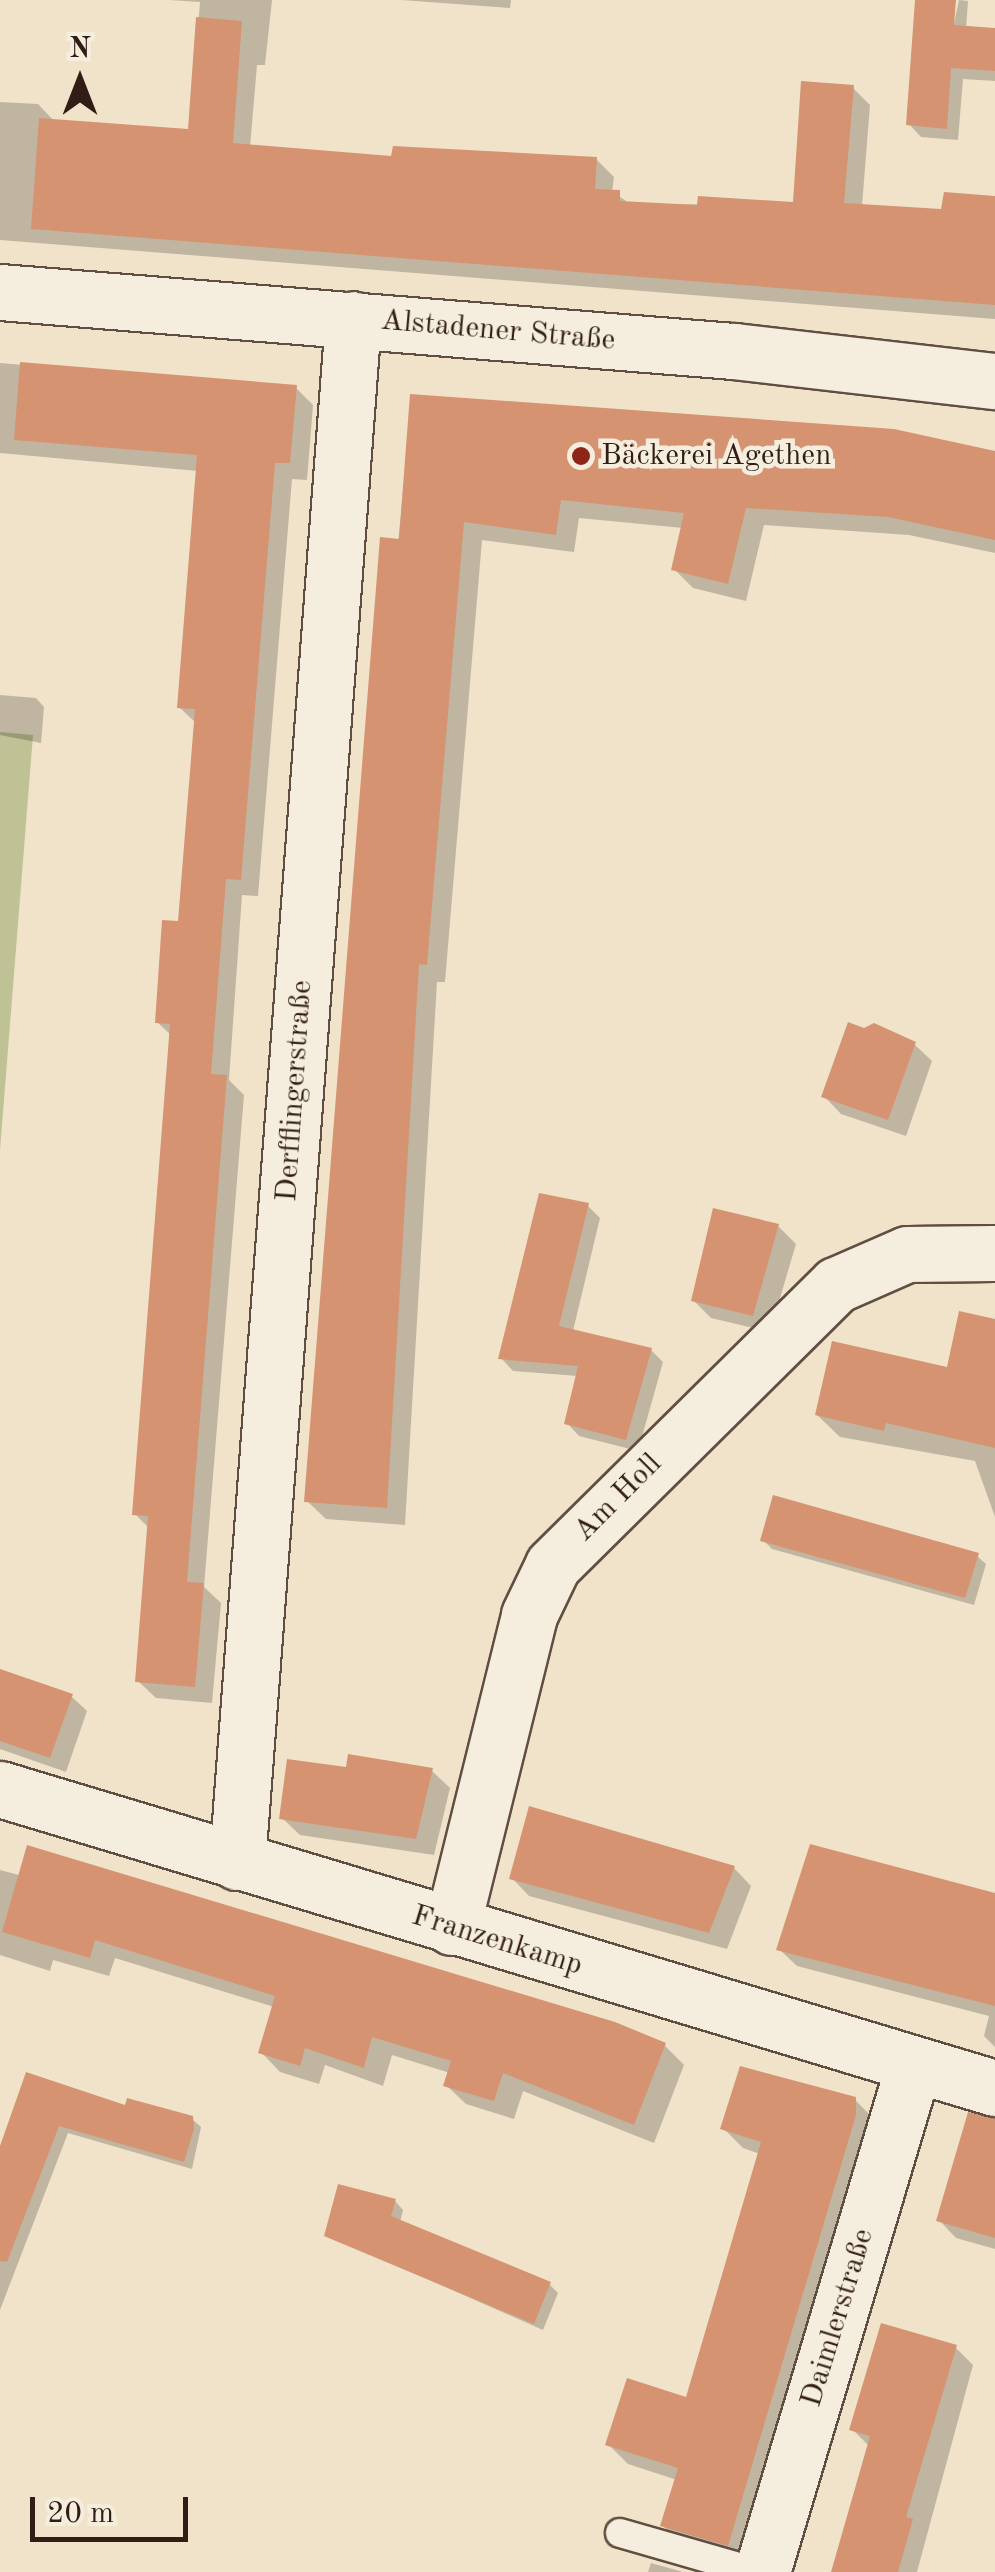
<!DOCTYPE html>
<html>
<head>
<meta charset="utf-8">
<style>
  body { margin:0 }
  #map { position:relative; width:995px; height:2572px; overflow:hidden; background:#f0e3ca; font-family:"Old Standard TT",serif }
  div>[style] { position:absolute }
  .green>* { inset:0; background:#bec294 }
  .shadow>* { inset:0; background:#0003 }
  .building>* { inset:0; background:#d59371 }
  .roads { filter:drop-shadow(2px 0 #614e42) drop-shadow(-2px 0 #614e42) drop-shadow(0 2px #614e42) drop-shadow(0 -2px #614e42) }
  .lane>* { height:28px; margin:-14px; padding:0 14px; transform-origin:14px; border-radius:14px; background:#f5eddd }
  .street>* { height:55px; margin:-27.5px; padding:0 27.5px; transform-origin:27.5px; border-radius:27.5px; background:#f5eddd }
  .secondary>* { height:55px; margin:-27.5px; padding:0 27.5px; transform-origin:27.5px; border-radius:27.5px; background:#f5eddd }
  .dots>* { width:28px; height:28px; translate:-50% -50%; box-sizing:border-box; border:5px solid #f5eddd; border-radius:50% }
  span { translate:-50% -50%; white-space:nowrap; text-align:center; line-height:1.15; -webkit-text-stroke:9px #f5eddd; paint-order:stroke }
  .street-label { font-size:30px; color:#311d15 }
  .poi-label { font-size:30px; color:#311d15 }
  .left { translate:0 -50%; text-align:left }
  .north { position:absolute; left:30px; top:30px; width:100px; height:100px; -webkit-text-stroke:8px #f5eddd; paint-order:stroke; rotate:0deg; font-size:28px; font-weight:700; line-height:40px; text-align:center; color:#311d15 }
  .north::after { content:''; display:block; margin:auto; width:35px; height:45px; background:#311d15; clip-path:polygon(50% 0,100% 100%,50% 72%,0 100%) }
  .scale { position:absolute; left:30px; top:2497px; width:158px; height:45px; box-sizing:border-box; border:5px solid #311d15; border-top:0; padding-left:12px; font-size:30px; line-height:35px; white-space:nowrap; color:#311d15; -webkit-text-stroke:8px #f5eddd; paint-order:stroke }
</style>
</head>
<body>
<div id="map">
  <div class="green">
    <div style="clip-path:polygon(0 732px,33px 735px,0 1150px)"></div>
  </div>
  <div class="shadow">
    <div style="clip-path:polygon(169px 0,272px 0,265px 65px,257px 65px,250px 147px,394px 158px,596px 159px,614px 177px,612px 192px,631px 204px,795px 205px,852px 87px,870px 105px,862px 206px,943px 212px,995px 198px,995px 319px,0 240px,0 102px,38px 104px,55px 122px,190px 132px,200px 2px)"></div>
    <div style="clip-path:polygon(401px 0,511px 0,510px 8px)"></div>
    <div style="clip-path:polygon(918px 0,954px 0,951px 38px,959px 0,968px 1px,966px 29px,995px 30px,995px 81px,963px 79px,958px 140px,921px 137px,909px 124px)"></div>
    <div style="clip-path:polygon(0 363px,296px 388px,313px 405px,307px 480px,292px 479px,258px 896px,242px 895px,229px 1080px,244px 1095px,204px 1587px,221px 1603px,212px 1703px,156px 1698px,138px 1681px,149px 1528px,135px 1514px,172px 1036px,157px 1022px,180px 924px,197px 724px,179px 707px,198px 471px,0 453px)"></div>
    <div style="clip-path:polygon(412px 397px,995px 457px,995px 553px,909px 535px,764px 525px,746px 601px,693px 588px,674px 569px,683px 528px,579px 518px,574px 552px,482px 540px,445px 982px,437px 982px,405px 1525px,326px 1519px,307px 1501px)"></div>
    <div style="clip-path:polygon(0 695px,36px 698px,44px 707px,41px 743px,0 735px)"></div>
    <div style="clip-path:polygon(914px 1044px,932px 1061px,906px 1136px,841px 1114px,824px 1096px)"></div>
    <div style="clip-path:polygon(587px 1205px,600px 1218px,573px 1331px,651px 1350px,663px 1362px,638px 1451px,579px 1436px,567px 1423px,578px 1376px,513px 1371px,501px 1358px)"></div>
    <div style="clip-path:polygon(778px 1226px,796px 1244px,770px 1332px,711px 1318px,693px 1300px)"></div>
    <div style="clip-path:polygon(995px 1321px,995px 1517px,975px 1461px,840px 1437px,817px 1415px,949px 1370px)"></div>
    <div style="clip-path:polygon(763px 1540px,977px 1556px,986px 1564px,974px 1605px,772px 1549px)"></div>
    <div style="clip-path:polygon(0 1672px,71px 1696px,87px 1711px,66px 1772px,0 1749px)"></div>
    <div style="clip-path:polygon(348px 1770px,432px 1771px,450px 1788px,434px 1855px,300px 1835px,282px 1818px)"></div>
    <div style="clip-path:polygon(734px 1868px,751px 1886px,727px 1949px,529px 1896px,512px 1878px)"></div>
    <div style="clip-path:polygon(0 1870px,665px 2046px,684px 2065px,654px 2143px,523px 2091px,514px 2119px,466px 2104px,446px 2085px,450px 2073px,392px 2055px,383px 2086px,325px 2065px,319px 2084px,280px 2072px,261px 2052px,274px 2007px,115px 1958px,109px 1976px,53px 1960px,50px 1971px,0 1955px)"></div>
    <div style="clip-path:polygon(779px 1949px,995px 1971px,995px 2047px,984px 2036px,989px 2016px,797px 1966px)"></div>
    <div style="clip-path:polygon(28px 2075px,126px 2108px,192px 2119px,201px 2127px,192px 2169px,68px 2133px,0 2310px,0 2155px)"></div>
    <div style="clip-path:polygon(854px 2099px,875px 2120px,747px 2564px,683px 2546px,663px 2526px,677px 2480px,628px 2464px,608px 2444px,688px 2400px,760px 2154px,743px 2148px,723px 2128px)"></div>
    <div style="clip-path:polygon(995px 2144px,995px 2249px,956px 2238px,939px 2220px)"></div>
    <div style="clip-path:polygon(395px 2201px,403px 2210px,400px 2222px,549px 2284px,558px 2293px,543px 2330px,327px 2235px)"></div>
    <div style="clip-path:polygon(955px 2347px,973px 2365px,917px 2572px,834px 2572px,870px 2447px,852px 2429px)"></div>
    <div style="clip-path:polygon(651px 2563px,683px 2572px,648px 2572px)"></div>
  </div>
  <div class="building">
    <div style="clip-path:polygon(915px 0,956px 0,954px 25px,995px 28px,995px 71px,951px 68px,947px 129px,906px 125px)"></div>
    <div style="clip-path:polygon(196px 17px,242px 21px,233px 143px,391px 156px,393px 146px,597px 157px,595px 189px,620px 190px,620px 201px,697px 205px,698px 196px,793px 202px,801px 81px,854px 85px,844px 203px,941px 209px,944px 192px,995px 196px,995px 305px,31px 229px,39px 118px,188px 129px)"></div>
    <div style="clip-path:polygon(20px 362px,297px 385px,290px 463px,275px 463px,241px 880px,226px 879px,211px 1074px,227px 1075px,187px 1582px,204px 1583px,195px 1687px,135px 1682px,148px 1516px,132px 1515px,170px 1024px,155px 1023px,162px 920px,178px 921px,195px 709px,177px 708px,197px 455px,14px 440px)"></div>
    <div style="clip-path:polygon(410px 394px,894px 429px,995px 451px,995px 540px,888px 517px,746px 508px,728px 584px,671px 570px,684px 513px,561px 500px,556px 535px,464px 522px,427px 965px,419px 964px,387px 1508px,304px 1502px,380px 537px,399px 539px)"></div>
    <div style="clip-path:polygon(848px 1022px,864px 1028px,874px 1023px,916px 1042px,888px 1120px,821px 1097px)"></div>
    <div style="clip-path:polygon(539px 1193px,589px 1203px,559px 1326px,652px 1348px,626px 1440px,564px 1424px,578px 1366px,498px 1359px)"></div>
    <div style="clip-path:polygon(713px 1208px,779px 1224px,753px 1316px,691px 1301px)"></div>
    <div style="clip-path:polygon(959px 1311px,995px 1319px,995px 1448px,886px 1423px,884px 1431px,815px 1415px,832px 1341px,947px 1367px)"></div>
    <div style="clip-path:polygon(773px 1495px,979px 1553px,965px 1598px,760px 1541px)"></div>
    <div style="clip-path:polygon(0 1669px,73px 1694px,50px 1758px,0 1741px)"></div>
    <div style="clip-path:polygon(348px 1754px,433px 1768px,416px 1839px,279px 1819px,287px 1759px,346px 1767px)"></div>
    <div style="clip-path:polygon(529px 1806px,735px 1866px,709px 1933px,509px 1879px)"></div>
    <div style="clip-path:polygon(810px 1844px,995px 1893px,995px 2006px,776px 1950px)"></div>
    <div style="clip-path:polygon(27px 1845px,615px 2022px,666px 2043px,634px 2125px,503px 2073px,494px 2101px,443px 2086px,451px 2061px,372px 2037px,364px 2068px,305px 2048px,300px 2066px,258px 2053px,275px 1996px,95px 1940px,90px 1958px,2px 1932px)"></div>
    <div style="clip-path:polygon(740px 2066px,856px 2097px,856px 2115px,728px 2546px,660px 2526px,678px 2468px,605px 2445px,627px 2378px,686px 2397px,761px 2142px,720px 2129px)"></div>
    <div style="clip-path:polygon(26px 2072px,125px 2105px,127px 2098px,193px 2116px,194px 2129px,184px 2162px,59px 2126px,7px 2262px,0 2261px,0 2146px)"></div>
    <div style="clip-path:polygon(968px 2112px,995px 2118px,995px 2238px,936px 2221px)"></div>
    <div style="clip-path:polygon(338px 2184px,396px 2199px,391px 2216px,551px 2282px,534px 2324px,324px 2236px)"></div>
    <div style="clip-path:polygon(881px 2323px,957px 2345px,906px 2517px,913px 2519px,898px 2572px,831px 2572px,870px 2436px,849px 2430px)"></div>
  </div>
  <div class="roads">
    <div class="lane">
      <div style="left:620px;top:2533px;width:141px;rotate:16deg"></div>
    </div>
    <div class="street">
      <div style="left:0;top:1789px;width:1039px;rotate:16.73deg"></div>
      <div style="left:237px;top:1862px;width:1547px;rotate:-85.7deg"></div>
      <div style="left:452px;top:1927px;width:321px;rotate:-76.1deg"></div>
      <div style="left:529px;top:1615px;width:55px;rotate:-64.4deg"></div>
      <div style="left:553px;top:1565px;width:398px;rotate:-44.7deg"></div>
      <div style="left:836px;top:1285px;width:77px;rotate:-23.6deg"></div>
      <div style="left:907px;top:1254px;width:87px;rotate:-0.7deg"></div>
      <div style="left:762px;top:2572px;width:530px;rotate:-73.34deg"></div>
    </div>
    <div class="secondary">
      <div style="left:0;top:292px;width:736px;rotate:4.6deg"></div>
      <div style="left:734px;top:351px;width:263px;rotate:6.6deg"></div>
    </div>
  </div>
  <div class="dots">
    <div style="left:581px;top:456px;background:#8f2418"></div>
  </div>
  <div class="street-label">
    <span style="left:498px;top:331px;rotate:5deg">Alstadener Straße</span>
    <span style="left:295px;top:1091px;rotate:-86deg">Derfflingerstraße</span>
    <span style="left:618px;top:1498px;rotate:-45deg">Am Holl</span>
    <span style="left:497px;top:1941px;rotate:17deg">Franzenkamp</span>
    <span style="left:838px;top:2318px;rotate:-73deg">Daimlerstraße</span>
  </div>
  <div class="poi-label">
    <span class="left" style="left:601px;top:456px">Bäckerei Agethen</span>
  </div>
  <div class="north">N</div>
  <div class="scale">20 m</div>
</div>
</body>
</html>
